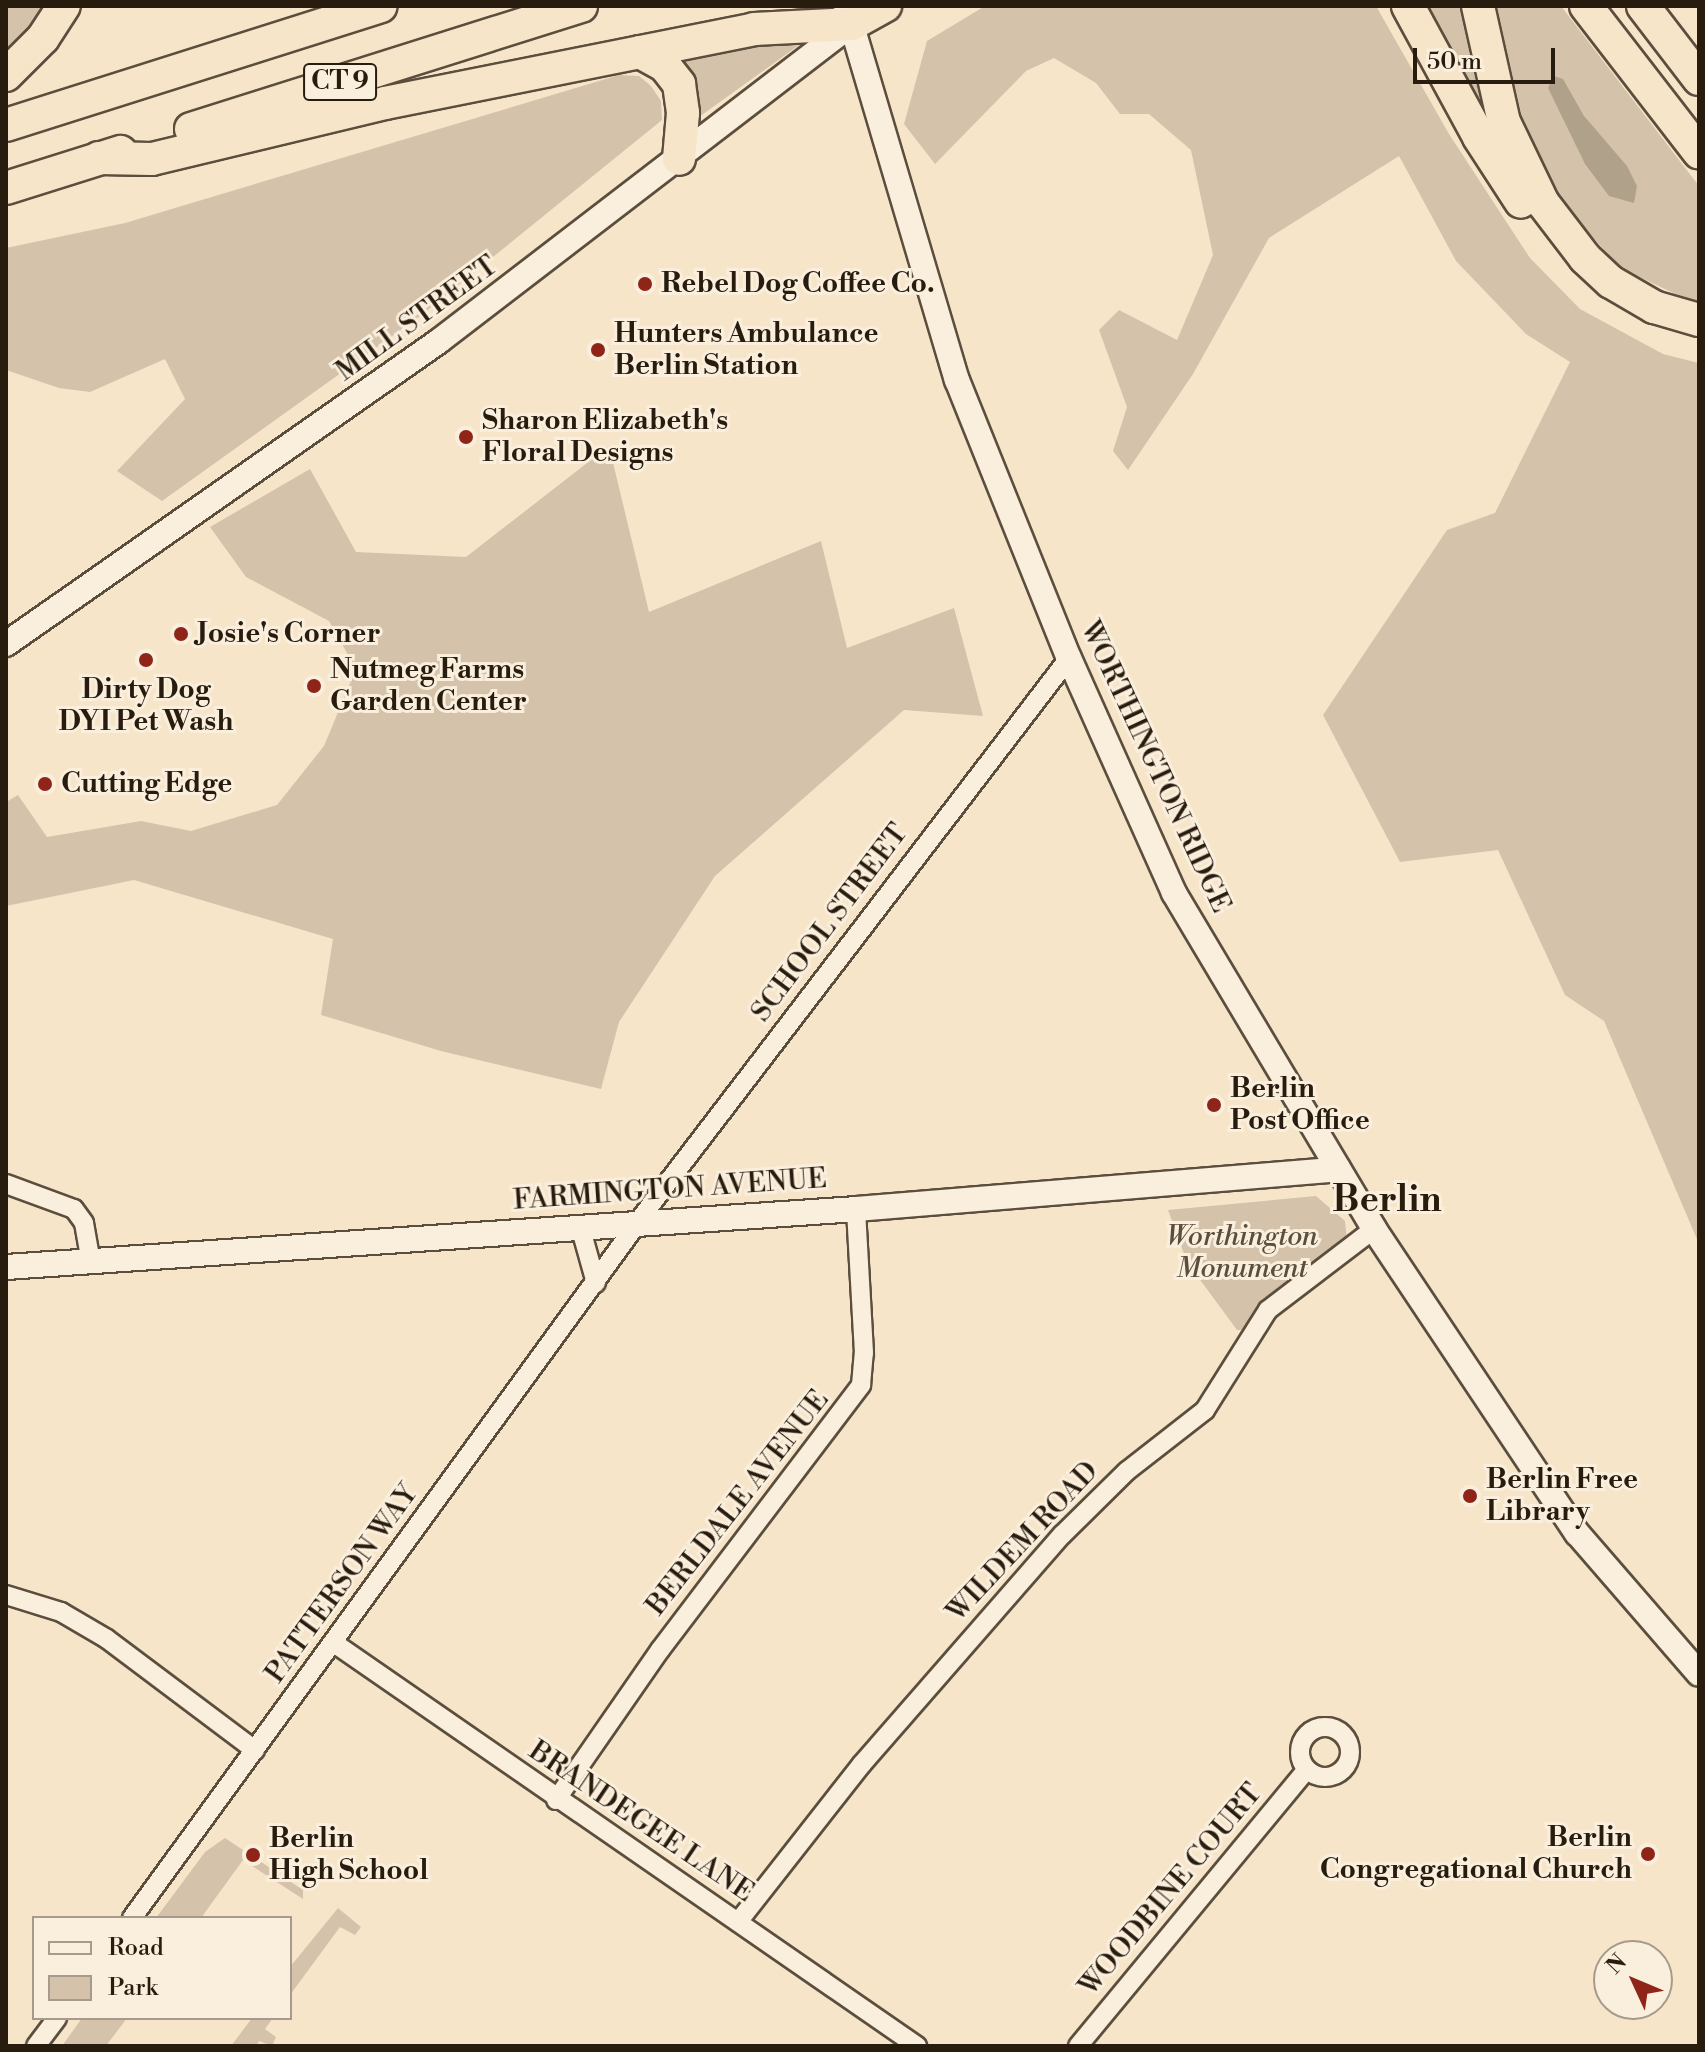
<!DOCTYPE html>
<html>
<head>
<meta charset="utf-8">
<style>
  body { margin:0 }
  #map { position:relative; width:1705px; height:2052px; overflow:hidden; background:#f7e5ca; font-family:"Libre Bodoni",serif }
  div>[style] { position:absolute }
  .green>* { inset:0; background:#d4c3aa }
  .water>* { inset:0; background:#b0a18a }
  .roads { filter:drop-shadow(2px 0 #5b4e3d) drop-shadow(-2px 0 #5b4e3d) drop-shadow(0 2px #5b4e3d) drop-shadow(0 -2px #5b4e3d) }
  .street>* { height:18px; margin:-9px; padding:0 9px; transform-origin:9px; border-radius:9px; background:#faeedd }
  .street>.ring { margin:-9px; padding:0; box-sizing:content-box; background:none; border:18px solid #faeedd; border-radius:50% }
  .secondary>* { height:24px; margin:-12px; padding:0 12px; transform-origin:12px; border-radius:12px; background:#faeedd }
  .highway>* { height:32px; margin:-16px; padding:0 16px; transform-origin:16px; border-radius:16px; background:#f7e5ca }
  .dots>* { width:22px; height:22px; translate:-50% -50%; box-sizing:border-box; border:4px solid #faeedd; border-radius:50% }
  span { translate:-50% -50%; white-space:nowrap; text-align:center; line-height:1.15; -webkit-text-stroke:6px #faeedd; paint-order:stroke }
  .shield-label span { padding:2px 6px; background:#faeedd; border:2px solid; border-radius:6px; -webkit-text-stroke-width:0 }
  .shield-label { font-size:26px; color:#271c0e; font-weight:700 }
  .poi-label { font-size:28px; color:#271c0e; font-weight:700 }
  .left { translate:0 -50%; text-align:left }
  .right { translate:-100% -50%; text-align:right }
  .street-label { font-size:28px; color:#271c0e }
  .park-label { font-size:28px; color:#5b4e3d; font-style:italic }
  .district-label { font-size:36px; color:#271c0e; font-weight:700 }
  .frame { position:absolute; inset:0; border:8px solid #271c0e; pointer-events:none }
  .legend { position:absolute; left:32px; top:1916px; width:260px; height:104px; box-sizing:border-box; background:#faeedd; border:2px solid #a69a8a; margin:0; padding:10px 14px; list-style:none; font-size:24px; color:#271c0e }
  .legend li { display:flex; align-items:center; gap:16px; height:40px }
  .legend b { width:40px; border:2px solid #a69a8a }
  .north { position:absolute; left:1593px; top:1940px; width:80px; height:80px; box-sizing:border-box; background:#faeedd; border:2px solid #a69a8a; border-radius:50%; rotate:314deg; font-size:22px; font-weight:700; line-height:32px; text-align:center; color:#271c0e }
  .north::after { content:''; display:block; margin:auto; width:28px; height:36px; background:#8f2418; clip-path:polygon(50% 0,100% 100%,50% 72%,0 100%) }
  .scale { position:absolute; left:1413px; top:48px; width:142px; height:36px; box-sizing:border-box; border:4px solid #271c0e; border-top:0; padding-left:10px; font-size:24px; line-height:28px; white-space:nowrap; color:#271c0e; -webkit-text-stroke:6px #faeedd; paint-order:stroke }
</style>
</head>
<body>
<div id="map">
  <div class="green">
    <div style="clip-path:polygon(6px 6px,49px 6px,6px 57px)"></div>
    <div style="clip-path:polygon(985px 6px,1376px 6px,1449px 134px,1530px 258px,1580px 309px,1663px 354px,1699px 363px,1699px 1244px,1604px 1021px,1565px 995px,1498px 850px,1400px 862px,1323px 715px,1447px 530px,1495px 513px,1570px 362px,1526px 334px,1456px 261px,1399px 156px,1269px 238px,1193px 374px,1128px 470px,1113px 451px,1127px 407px,1099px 330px,1119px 310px,1177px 340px,1213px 255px,1191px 150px,1149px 114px,1120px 114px,1096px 83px,1054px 58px,1026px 71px,935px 164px,904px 124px,927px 41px)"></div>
    <div style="clip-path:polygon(1424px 6px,1465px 6px,1495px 147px)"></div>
    <div style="clip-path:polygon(1494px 6px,1561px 6px,1699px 186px,1699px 305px,1620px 268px,1560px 200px,1536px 155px,1514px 95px)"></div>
    <div style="clip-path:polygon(799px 36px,799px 45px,699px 117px,669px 60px)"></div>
    <div style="clip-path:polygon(619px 75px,639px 76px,651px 86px,661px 101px,662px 120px,419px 317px,162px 501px,117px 471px,185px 399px,165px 359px,90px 392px,59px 388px,6px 370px,6px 248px,125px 223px)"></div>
    <div style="clip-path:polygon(609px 446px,649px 612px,821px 541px,847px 648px,954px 608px,983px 716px,904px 710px,715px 876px,619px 1022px,601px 1089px,441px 1051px,321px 1015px,333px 939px,134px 880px,6px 906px,6px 802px,18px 795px,47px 837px,141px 821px,191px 831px,277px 805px,324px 746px,356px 669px,329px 621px,246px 577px,210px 527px,310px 469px,356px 552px,466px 557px)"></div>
    <div style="clip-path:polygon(1316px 1196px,1345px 1221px,1347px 1242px,1274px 1292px,1248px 1330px,1237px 1330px,1187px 1262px,1168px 1210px)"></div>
    <div style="clip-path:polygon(225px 1838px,303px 1890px,303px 1899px,243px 1860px,201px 1918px,156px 1918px,205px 1852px)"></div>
    <div style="clip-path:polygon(338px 1908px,361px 1927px,355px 1935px,340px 1927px,290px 1995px,290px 1967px)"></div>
    <div style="clip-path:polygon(82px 2018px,127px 2018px,106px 2046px,62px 2046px)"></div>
    <div style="clip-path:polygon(252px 2018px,273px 2018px,265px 2029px,276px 2037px,272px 2046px,259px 2041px,256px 2046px,231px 2046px)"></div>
  </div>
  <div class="water">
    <div style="clip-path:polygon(1554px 76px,1563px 79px,1584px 116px,1627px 166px,1637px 186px,1634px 203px,1609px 196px,1585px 164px,1548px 88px)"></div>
  </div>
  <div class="roads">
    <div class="street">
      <div style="left:6px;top:1184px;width:72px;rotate:20.2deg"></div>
      <div style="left:74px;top:1209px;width:17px;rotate:54deg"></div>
      <div style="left:84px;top:1223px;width:39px;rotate:80deg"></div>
      <div style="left:580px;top:1226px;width:59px;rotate:74.3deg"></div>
      <div style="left:6px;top:1595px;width:58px;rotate:17.2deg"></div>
      <div style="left:61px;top:1612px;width:53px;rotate:30.4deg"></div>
      <div style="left:107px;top:1639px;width:185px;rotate:36.9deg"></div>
      <div style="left:334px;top:1643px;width:709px;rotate:34.65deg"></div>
      <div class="ring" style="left:1300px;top:1727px;width:32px;height:32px"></div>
      <div style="left:556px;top:1800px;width:183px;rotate:-55.3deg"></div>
      <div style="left:660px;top:1650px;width:333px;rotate:-52.8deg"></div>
      <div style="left:861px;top:1385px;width:32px;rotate:-85deg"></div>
      <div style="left:864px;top:1353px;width:144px;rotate:-93.2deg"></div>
      <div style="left:132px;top:1918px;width:884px;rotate:-53.97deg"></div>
      <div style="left:652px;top:1203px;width:686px;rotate:-52.58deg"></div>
      <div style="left:738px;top:1922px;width:201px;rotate:-51.9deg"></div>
      <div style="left:862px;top:1764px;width:304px;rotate:-48.9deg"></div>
      <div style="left:1062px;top:1535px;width:91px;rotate:-44.6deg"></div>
      <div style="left:1127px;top:1471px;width:99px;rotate:-38deg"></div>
      <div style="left:1205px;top:1410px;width:118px;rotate:-57.8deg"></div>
      <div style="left:1268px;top:1310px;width:133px;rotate:-37.4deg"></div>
      <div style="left:36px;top:2046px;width:35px;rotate:-53deg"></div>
      <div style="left:1078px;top:2046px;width:358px;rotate:-50.4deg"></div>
    </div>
    <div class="secondary">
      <div style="left:846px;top:6px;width:390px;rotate:73.5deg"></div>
      <div style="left:957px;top:380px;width:300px;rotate:68.1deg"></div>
      <div style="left:1069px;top:658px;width:257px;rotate:65.9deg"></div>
      <div style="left:1174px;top:893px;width:391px;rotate:59.2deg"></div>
      <div style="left:1374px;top:1229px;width:366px;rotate:56.3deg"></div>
      <div style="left:1577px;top:1533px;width:186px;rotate:49.1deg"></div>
      <div style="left:6px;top:644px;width:528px;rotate:-34.98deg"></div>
      <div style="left:439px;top:341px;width:521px;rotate:-37.51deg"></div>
      <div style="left:6px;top:1267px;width:852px;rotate:-3.9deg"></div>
      <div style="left:856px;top:1209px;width:484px;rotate:-4.7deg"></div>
    </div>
    <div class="highway">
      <div style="left:1408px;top:6px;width:149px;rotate:61.5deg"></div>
      <div style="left:1479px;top:137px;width:77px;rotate:57.1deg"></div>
      <div style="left:1478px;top:6px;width:119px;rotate:77.4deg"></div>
      <div style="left:1504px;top:122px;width:90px;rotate:64.3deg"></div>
      <div style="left:1543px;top:203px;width:69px;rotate:52.6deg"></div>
      <div style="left:1585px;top:258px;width:35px;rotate:43deg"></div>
      <div style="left:1611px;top:282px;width:50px;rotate:30.2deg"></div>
      <div style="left:1654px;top:307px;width:47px;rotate:16.1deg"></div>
      <div style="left:1586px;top:6px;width:185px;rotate:52.3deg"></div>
      <div style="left:1643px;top:6px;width:92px;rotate:52.5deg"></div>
      <div style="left:640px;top:52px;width:29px;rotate:29deg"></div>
      <div style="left:665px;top:66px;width:23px;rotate:52deg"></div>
      <div style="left:679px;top:84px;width:29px;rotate:82deg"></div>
      <div style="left:683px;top:113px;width:46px;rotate:95deg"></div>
      <div style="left:6px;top:75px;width:52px;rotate:-45deg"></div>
      <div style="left:43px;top:38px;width:38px;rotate:-57deg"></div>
      <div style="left:6px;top:125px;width:393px;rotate:-17.6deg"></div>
      <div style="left:191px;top:129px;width:409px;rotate:-17.5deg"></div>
      <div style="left:99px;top:158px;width:53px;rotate:1.1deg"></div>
      <div style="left:152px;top:159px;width:240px;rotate:-13.5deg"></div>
      <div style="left:385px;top:103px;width:376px;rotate:-11.3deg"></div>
      <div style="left:754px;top:29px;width:98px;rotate:-2.9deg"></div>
      <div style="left:852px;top:24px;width:38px;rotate:-29deg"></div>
      <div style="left:6px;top:188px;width:120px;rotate:-17.5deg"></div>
    </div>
  </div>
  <div class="dots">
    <div style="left:645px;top:284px;background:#8f2418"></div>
    <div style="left:598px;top:350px;background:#8f2418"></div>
    <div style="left:466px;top:437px;background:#8f2418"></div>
    <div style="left:181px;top:634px;background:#8f2418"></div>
    <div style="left:146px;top:660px;background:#8f2418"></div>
    <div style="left:314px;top:686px;background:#8f2418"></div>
    <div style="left:45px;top:784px;background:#8f2418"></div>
    <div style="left:1214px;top:1105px;background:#8f2418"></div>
    <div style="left:1470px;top:1496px;background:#8f2418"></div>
    <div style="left:1648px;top:1854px;background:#8f2418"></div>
    <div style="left:253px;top:1855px;background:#8f2418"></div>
  </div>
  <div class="shield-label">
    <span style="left:340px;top:82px">CT 9</span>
  </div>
  <div class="poi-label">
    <span class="left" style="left:661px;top:284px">Rebel Dog Coffee Co.</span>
    <span class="left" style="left:614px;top:350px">Hunters Ambulance<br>Berlin Station</span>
    <span class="left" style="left:482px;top:437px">Sharon Elizabeth's<br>Floral Designs</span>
    <span class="left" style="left:197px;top:634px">Josie's Corner</span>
    <span class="left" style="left:330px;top:686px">Nutmeg Farms<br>Garden Center</span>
    <span style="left:146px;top:706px">Dirty Dog<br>DYI Pet Wash</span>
    <span class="left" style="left:61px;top:784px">Cutting Edge</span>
    <span class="left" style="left:1230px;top:1105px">Berlin<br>Post Office</span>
    <span class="left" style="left:1486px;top:1496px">Berlin Free<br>Library</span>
    <span class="right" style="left:1632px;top:1854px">Berlin<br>Congregational Church</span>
    <span class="left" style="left:269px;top:1855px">Berlin<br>High School</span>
  </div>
  <div class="street-label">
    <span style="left:417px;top:319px;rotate:-36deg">MILL STREET</span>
    <span style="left:1155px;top:767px;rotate:65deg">WORTHINGTON RIDGE</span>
    <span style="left:830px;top:923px;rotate:-53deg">SCHOOL STREET</span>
    <span style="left:670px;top:1190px;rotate:-4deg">FARMINGTON AVENUE</span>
    <span style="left:738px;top:1503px;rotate:-52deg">BERLDALE AVENUE</span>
    <span style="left:1023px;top:1542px;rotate:-47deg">WILDEM ROAD</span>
    <span style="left:342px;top:1584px;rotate:-54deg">PATTERSON WAY</span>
    <span style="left:641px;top:1822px;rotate:34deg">BRANDEGEE LANE</span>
    <span style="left:1171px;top:1890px;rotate:-50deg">WOODBINE COURT</span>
  </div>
  <div class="park-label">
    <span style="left:1242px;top:1253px">Worthington<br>Monument</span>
  </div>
  <div class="district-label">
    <span style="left:1387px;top:1201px">Berlin</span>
  </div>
  <div class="frame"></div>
  <ul class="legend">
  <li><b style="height:10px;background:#faeedd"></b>Road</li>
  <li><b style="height:22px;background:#d4c3aa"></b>Park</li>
  </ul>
  <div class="north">N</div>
  <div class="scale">50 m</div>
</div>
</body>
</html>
